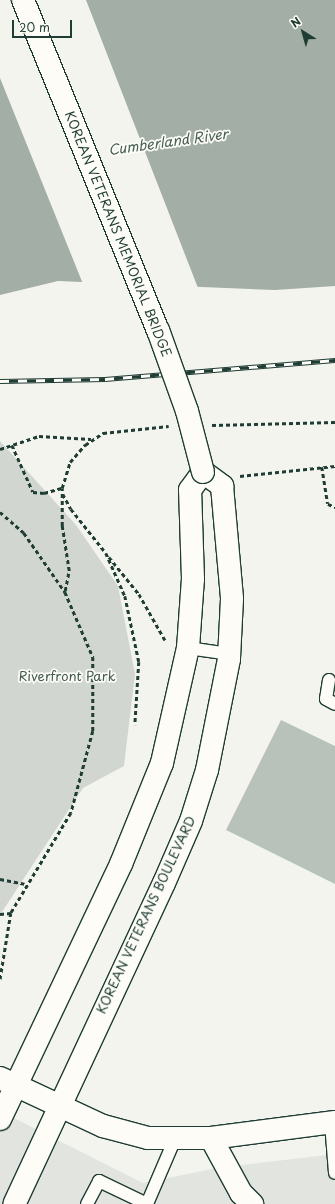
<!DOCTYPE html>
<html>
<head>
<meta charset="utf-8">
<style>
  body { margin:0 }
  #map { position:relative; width:335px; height:1204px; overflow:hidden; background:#f4f4ef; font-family:"Playpen Sans",sans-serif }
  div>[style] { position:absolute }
  .built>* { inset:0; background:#e2e5df }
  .green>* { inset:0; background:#d1d6d1 }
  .water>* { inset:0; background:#a3aea7 }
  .pier>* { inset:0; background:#f4f4ef }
  .building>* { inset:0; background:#b9c1bb }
  .path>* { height:2.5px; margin-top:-1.25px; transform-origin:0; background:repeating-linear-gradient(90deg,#1f3d34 0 4px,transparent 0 7px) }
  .roads { filter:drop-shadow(1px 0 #1f3d34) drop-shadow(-1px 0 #1f3d34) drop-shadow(0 1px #1f3d34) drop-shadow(0 -1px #1f3d34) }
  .lane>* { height:12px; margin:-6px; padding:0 6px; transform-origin:6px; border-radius:6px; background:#fdfcf7 }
  .street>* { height:22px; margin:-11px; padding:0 11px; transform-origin:11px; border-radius:11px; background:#fdfcf7 }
  .secondary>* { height:22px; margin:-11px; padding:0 11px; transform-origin:11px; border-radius:11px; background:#fdfcf7 }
  .primary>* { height:22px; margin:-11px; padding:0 11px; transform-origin:11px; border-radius:11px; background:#fdfcf7 }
  .rail>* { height:4.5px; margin-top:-2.25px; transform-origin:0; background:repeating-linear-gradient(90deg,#fdfcf7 0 9px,#1f3d34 0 18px); box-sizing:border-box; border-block:1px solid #1f3d34 }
  .bridges { filter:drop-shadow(1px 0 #1f3d34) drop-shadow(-1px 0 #1f3d34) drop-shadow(0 1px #1f3d34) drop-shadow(0 -1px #1f3d34) }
  .secondary-bridge>* { height:22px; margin:-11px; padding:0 11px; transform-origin:11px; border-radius:11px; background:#fdfcf7 }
  span { translate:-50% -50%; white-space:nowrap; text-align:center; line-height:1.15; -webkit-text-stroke:3.5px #fdfcf7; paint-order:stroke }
  .street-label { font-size:13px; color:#1f3d34 }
  .park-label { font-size:13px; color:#435c53 }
  .water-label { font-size:14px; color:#475f56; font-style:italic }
  .north { position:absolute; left:283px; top:12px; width:40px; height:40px; -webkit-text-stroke:3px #fdfcf7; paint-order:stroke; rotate:323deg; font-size:11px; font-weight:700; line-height:16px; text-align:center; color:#1f3d34 }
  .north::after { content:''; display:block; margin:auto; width:14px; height:18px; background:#1f3d34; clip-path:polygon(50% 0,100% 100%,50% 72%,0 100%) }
  .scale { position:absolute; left:12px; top:20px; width:60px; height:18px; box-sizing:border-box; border:2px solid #1f3d34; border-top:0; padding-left:5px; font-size:12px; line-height:14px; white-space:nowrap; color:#1f3d34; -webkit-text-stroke:3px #fdfcf7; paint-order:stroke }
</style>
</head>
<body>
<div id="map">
  <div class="built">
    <div style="clip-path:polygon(0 1111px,143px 1183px,217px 1168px,335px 1154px,335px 1204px,0 1204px)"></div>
  </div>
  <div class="green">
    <div style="clip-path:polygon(0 441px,76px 525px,118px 586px,135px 674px,124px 766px,83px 788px,0 915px)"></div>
  </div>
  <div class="water">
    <div style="clip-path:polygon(0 0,335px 0,335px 286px,275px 290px,58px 281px,0 295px)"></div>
  </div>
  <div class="pier">
    <div style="clip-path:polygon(0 0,86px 0,198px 288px,83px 284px,0 78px)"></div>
  </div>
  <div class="building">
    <div style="clip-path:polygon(281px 720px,335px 746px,335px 884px,226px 830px)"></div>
  </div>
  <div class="path">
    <div style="left:212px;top:425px;width:123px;rotate:-1.4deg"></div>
    <div style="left:12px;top:445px;width:51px;rotate:65.9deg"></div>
    <div style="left:33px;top:492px;width:11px;rotate:5deg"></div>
    <div style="left:44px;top:493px;width:19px;rotate:-16deg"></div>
    <div style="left:0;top:449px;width:41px;rotate:-18.4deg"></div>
    <div style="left:39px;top:436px;width:52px;rotate:3.3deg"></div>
    <div style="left:322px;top:467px;width:37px;rotate:81deg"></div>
    <div style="left:328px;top:504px;width:8px;rotate:23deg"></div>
    <div style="left:240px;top:476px;width:96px;rotate:-6deg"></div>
    <div style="left:63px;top:494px;width:17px;rotate:62deg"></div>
    <div style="left:71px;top:509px;width:56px;rotate:51.5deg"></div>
    <div style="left:106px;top:553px;width:47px;rotate:66.2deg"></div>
    <div style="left:125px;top:596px;width:67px;rotate:78deg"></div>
    <div style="left:139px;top:662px;width:63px;rotate:93.6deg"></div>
    <div style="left:0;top:512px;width:32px;rotate:41deg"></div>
    <div style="left:24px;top:533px;width:72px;rotate:55.2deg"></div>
    <div style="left:65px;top:592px;width:71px;rotate:66.7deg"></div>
    <div style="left:93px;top:657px;width:74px;rotate:90deg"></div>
    <div style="left:93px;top:731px;width:85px;rotate:105deg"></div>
    <div style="left:71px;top:813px;width:117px;rotate:121deg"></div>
    <div style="left:11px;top:913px;width:69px;rotate:99.2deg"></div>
    <div style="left:109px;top:557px;width:48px;rotate:51deg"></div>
    <div style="left:139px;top:594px;width:53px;rotate:60.5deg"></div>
    <div style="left:65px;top:591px;width:20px;rotate:-79deg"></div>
    <div style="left:69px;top:571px;width:46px;rotate:-98.8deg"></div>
    <div style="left:62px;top:526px;width:38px;rotate:-90deg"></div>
    <div style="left:62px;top:488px;width:27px;rotate:-73deg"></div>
    <div style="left:70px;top:462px;width:23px;rotate:-49deg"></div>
    <div style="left:85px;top:445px;width:22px;rotate:-34deg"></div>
    <div style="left:103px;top:433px;width:66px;rotate:-6.1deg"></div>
    <div style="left:0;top:879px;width:25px;rotate:11deg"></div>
    <div style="left:0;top:914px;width:11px;rotate:-5deg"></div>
  </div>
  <div class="roads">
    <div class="lane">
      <div style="left:188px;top:648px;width:41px;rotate:8.3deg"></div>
      <div style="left:329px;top:680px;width:19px;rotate:99deg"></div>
      <div style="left:326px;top:699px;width:10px;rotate:29deg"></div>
      <div style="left:331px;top:1123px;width:50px;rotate:85.4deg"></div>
      <div style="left:87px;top:1204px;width:26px;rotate:-62deg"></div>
      <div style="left:99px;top:1181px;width:53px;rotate:25.6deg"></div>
      <div style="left:147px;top:1204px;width:69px;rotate:-66.8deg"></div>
    </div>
    <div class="street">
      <div style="left:211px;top:1138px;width:63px;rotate:61.4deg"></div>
      <div style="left:241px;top:1193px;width:16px;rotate:45deg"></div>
    </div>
    <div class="secondary">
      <div style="left:0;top:1119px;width:282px;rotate:-64.6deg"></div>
      <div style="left:121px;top:864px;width:109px;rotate:-67.9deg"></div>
      <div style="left:162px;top:763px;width:118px;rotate:-77.3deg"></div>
      <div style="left:188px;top:648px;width:69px;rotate:-85.9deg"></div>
      <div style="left:193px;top:579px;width:89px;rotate:-91.9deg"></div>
      <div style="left:190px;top:490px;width:22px;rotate:-54deg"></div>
      <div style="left:203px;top:472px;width:24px;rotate:36deg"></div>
      <div style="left:222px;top:486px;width:113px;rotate:84.9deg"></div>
      <div style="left:232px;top:599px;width:60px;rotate:92.9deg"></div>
      <div style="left:229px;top:659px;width:113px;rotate:101.2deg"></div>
      <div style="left:207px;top:770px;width:53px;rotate:107.4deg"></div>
      <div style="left:191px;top:821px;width:68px;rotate:113.5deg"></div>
      <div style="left:164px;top:883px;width:354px;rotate:115deg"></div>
    </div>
    <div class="primary">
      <div style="left:0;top:1078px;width:114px;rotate:25deg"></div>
      <div style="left:103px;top:1126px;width:47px;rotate:14.9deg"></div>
      <div style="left:148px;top:1138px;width:63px"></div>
      <div style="left:211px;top:1138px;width:125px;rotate:-7.4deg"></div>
    </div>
  </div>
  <div class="rail">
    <div style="left:0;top:381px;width:105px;rotate:-1.1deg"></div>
    <div style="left:105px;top:379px;width:231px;rotate:-4.7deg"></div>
  </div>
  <div class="bridges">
    <div class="secondary-bridge">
      <div style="left:23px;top:0;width:357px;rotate:67.8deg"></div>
      <div style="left:158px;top:330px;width:86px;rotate:70.3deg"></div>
      <div style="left:187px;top:411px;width:63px;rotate:75.3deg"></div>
    </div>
  </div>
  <div class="street-label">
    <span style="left:118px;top:234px;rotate:68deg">KOREAN VETERANS MEMORIAL BRIDGE</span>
    <span style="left:146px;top:915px;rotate:-65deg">KOREAN VETERANS BOULEVARD</span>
  </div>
  <div class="park-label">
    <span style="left:67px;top:676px">Riverfront Park</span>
  </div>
  <div class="water-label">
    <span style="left:168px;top:142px;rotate:-8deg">Cumberland River</span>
  </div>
  <div class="north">N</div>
  <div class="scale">20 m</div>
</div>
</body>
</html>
